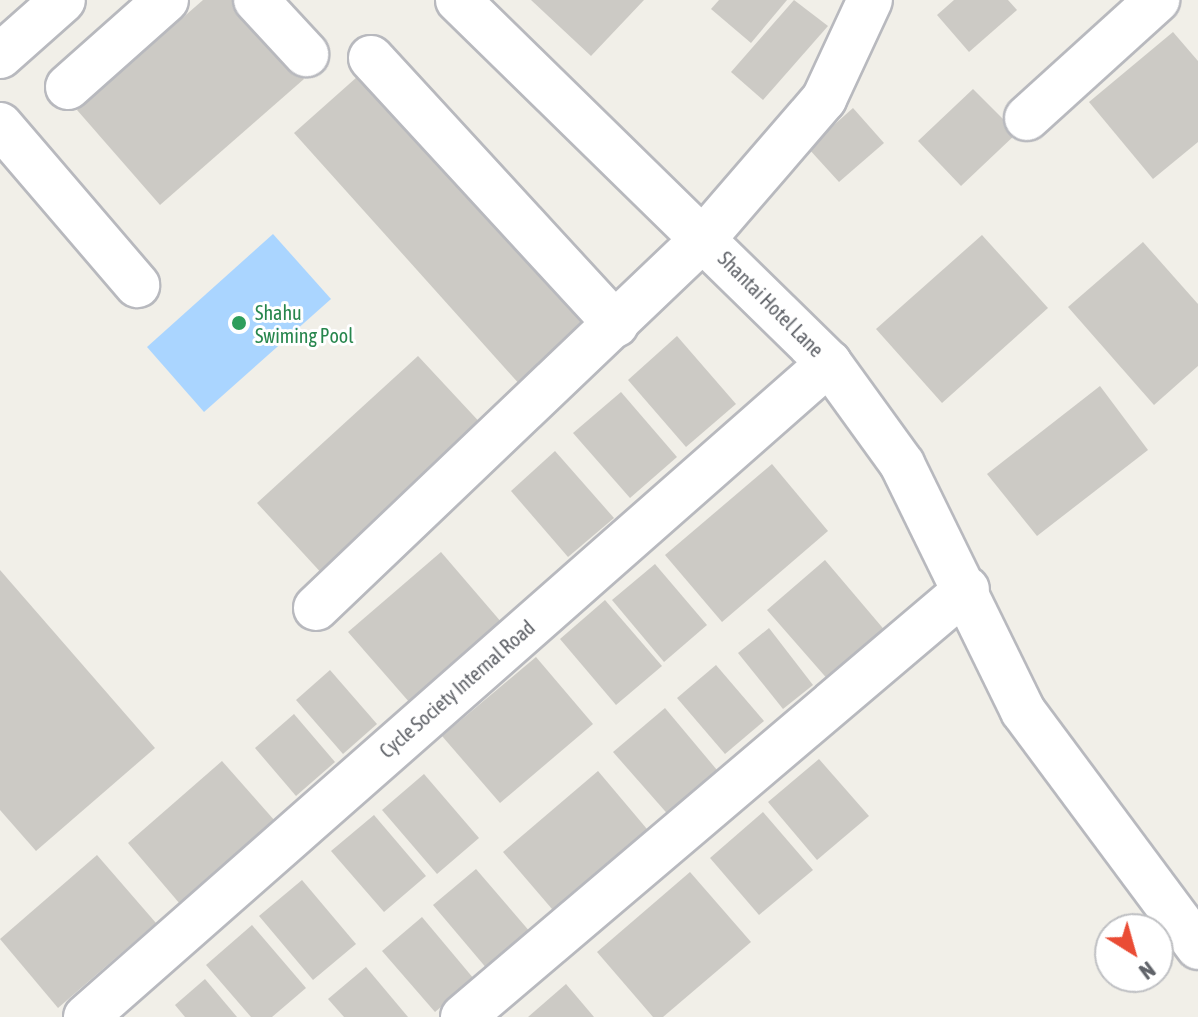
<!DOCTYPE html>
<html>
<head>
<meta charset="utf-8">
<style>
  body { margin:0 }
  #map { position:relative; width:1198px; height:1017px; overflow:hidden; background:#f1efe8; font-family:"Asap Condensed",sans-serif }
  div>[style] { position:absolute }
  .water>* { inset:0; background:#aad5ff }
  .building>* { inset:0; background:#cccac5 }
  .roads { filter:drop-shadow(2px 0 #b8b9be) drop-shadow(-2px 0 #b8b9be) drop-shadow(0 2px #b8b9be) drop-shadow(0 -2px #b8b9be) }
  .minor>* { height:44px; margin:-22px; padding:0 22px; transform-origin:22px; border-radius:22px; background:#fff }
  .dots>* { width:22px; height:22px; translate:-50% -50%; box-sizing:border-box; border:4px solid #fff; border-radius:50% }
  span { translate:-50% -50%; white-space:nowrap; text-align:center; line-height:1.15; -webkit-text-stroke:6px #fff; paint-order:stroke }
  .street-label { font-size:20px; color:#5f6268 }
  .leisure-label { font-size:20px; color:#27864d }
  .left { translate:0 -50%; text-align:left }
  .north { position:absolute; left:1094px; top:913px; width:80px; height:80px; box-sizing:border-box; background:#fff; border:2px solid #bfc0c3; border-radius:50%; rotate:143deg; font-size:22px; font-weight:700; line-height:32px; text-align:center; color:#5f6268 }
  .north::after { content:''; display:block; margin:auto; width:28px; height:36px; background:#ea4c35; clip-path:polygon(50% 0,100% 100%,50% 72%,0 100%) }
</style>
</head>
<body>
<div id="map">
  <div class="water">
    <div style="clip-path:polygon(273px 234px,331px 299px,204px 412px,147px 347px)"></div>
  </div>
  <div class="building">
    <div style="clip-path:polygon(203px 0,236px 0,304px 79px,160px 205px,77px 110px)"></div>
    <div style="clip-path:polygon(531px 0,644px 0,591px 56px)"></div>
    <div style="clip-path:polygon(719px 0,787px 0,751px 43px,711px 9px)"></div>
    <div style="clip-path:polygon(794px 0,828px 26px,763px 100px,731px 72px)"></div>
    <div style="clip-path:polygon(954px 0,1008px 0,1017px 10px,969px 52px,937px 15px)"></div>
    <div style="clip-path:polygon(1173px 32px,1198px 61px,1198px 142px,1153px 179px,1089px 102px)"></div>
    <div style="clip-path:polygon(366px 69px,594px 323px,522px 387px,294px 133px)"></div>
    <div style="clip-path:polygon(973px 89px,1017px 133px,961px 186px,918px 141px)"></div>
    <div style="clip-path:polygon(853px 108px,884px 143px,839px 182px,808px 148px)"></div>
    <div style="clip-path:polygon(982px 235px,1048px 308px,942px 403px,876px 329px)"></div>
    <div style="clip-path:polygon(1143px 242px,1198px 304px,1198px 366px,1154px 405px,1068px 307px)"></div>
    <div style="clip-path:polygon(677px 336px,736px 404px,686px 447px,628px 380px)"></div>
    <div style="clip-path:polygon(418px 356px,486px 429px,325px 577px,257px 503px)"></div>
    <div style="clip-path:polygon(1100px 386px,1148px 450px,1037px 536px,987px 474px)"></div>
    <div style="clip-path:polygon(621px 392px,677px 457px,630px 498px,573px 433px)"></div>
    <div style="clip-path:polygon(555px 451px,614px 518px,568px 557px,511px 491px)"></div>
    <div style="clip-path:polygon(772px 464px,828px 531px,722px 622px,665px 555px)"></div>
    <div style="clip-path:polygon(441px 552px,502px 623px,410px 703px,348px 632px)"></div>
    <div style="clip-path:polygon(825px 560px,887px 633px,830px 682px,767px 610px)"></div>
    <div style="clip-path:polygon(655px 564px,707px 625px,664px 662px,612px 600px)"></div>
    <div style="clip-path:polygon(0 570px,155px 748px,36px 851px,0 810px)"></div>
    <div style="clip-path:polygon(605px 600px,662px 666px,616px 705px,560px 639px)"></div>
    <div style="clip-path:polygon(769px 628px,813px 685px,783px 709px,738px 653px)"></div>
    <div style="clip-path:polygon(536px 657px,593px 724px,500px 803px,442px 736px)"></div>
    <div style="clip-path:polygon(716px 665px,764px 721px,725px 754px,677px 698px)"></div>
    <div style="clip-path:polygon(330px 670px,377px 724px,343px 754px,296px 700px)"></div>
    <div style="clip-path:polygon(665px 708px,722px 776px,672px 819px,613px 752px)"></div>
    <div style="clip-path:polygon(294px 714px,335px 762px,296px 796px,255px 748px)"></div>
    <div style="clip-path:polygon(819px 759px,869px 816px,817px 860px,768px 802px)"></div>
    <div style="clip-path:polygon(222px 761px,275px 821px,180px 904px,128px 843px)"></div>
    <div style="clip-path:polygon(598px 771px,652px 835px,558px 916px,503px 852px)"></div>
    <div style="clip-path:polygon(424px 774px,479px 838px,437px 874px,382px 810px)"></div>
    <div style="clip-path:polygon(763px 812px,813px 870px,759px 915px,710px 858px)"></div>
    <div style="clip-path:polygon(374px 815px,426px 876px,384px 912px,331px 851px)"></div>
    <div style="clip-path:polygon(97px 855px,156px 923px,58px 1008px,0 939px)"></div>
    <div style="clip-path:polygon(476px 869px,531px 933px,488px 970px,433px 905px)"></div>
    <div style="clip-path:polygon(690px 872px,751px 942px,663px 1017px,653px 1017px,597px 952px)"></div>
    <div style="clip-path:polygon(302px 880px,356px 944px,313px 980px,259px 916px)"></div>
    <div style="clip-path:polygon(422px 917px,474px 979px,435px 1012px,382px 951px)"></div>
    <div style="clip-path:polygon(252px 925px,306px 988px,272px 1017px,251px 1017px,206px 965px)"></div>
    <div style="clip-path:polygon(366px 967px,408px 1017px,344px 1017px,328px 999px)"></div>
    <div style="clip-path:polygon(205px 979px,237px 1017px,185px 1017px,175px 1005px)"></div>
    <div style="clip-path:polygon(566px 984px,594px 1017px,528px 1017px)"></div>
  </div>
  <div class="roads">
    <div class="minor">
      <div style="left:256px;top:0;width:74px;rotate:47.2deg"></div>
      <div style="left:458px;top:0;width:519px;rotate:44.38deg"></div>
      <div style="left:829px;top:363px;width:125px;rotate:54.1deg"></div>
      <div style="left:902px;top:464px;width:275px;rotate:63.9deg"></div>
      <div style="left:1023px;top:711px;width:294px;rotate:53.4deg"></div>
      <div style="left:0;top:56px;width:84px;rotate:-41.6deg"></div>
      <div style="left:371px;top:58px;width:362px;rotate:47.4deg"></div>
      <div style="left:68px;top:87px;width:131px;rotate:-41.6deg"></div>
      <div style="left:1027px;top:118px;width:176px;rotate:-42.2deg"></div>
      <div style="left:0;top:125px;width:211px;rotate:49.4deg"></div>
      <div style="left:316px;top:608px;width:536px;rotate:-43.64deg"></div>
      <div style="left:704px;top:238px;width:184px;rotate:-49.2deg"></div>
      <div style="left:824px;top:99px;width:109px;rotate:-65.1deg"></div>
      <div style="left:86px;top:1017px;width:990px;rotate:-41.35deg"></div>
      <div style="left:463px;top:1017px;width:661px;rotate:-40.34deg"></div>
    </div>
  </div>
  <div class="dots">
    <div style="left:239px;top:323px;background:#2e9e5b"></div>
  </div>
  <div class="street-label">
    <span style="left:771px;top:304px;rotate:45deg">Shantai Hotel Lane</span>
    <span style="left:457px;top:689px;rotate:-41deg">Cycle Society Internal Road</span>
  </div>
  <div class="leisure-label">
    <span class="left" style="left:255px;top:324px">Shahu<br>Swiming Pool</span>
  </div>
  <div class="north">N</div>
</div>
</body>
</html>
